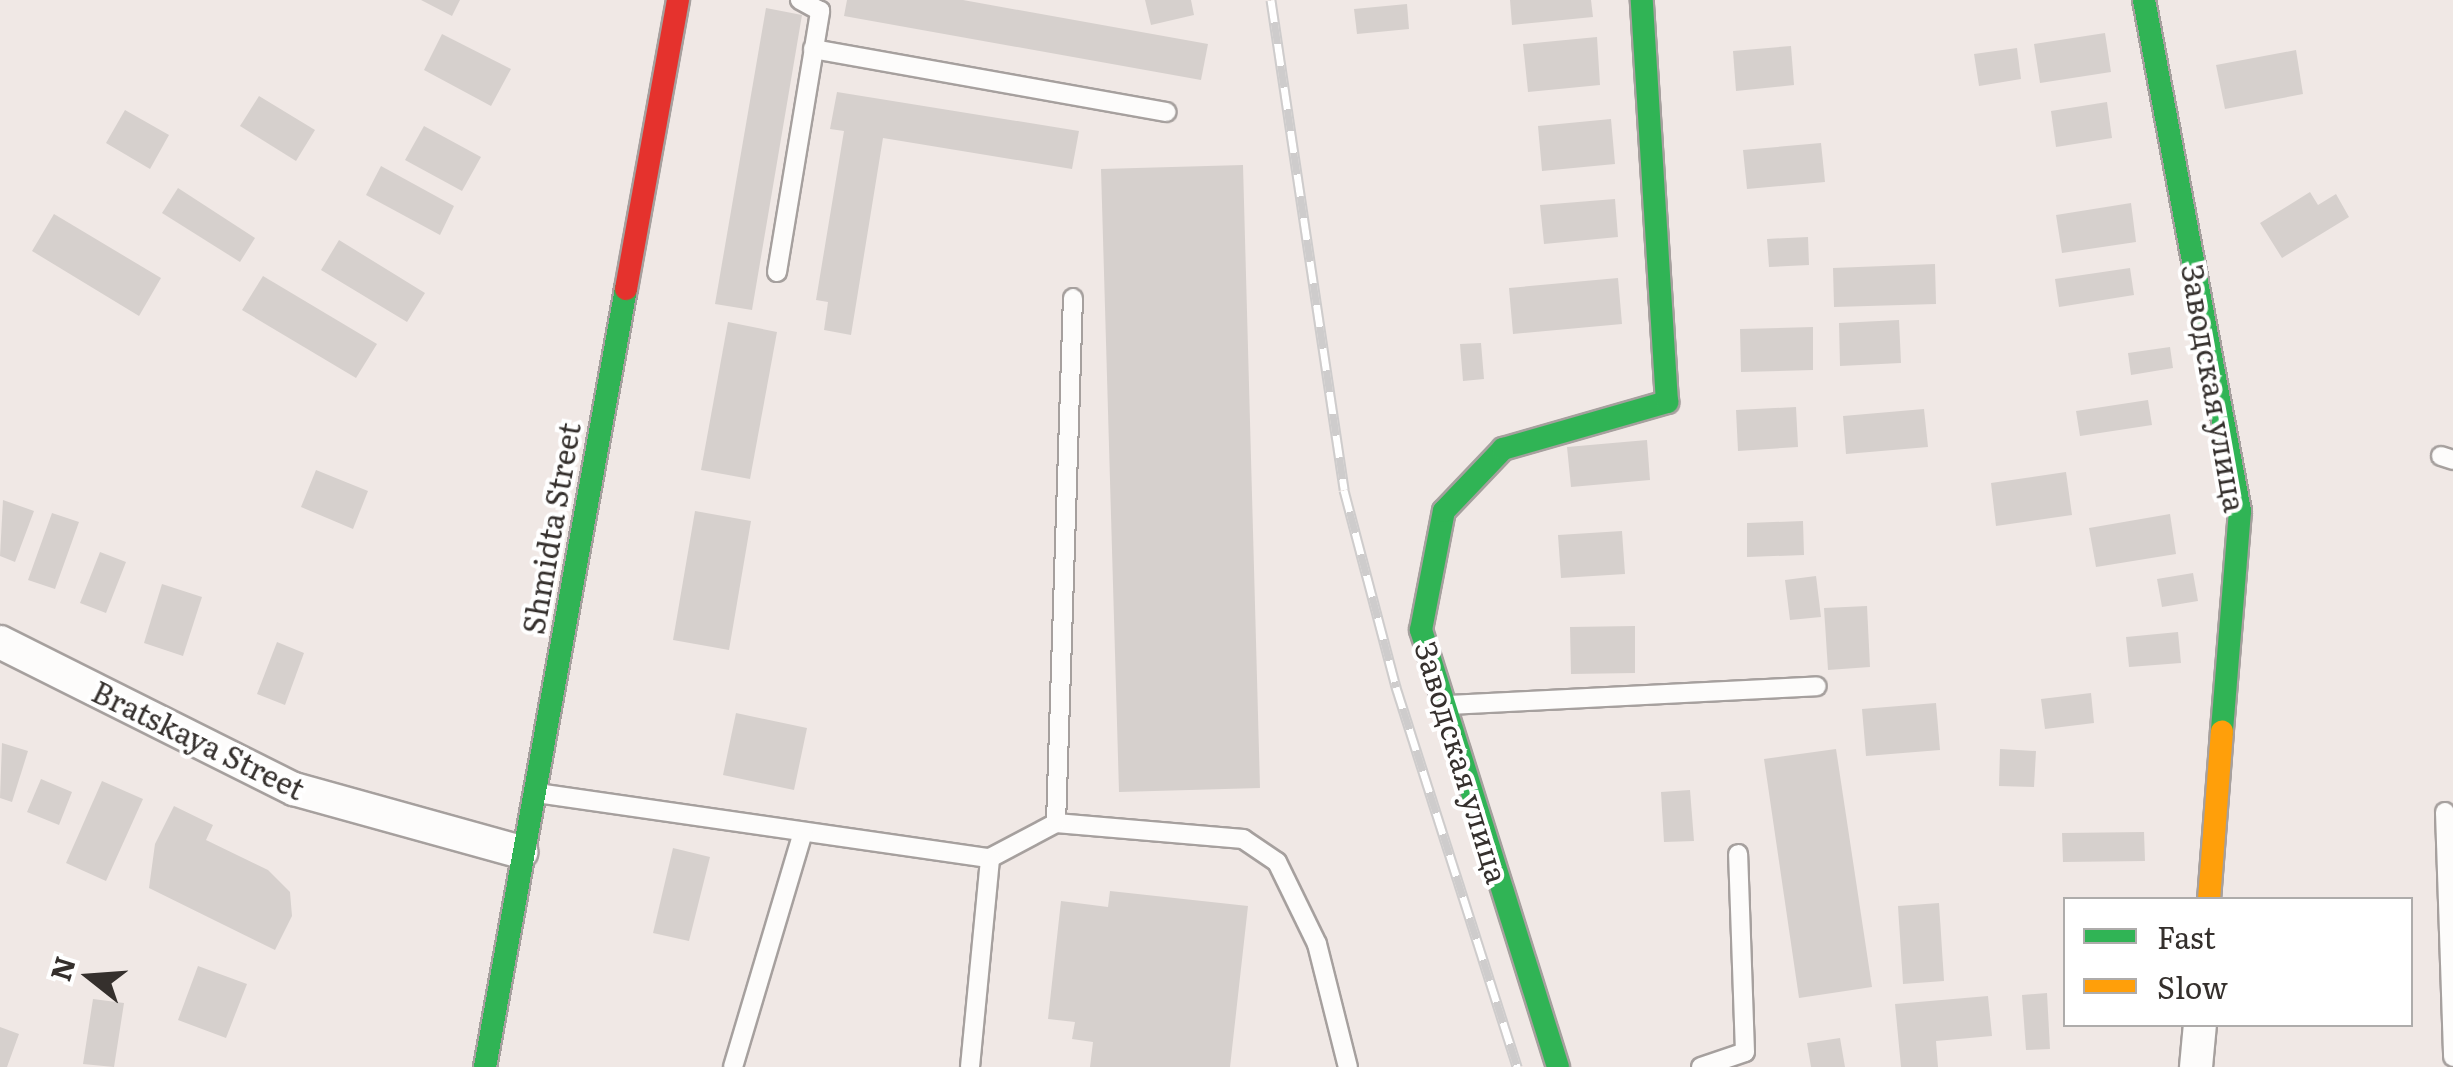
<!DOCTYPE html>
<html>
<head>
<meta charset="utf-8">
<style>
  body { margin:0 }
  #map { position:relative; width:2453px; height:1067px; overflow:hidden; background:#f0e8e5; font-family:Literata,serif }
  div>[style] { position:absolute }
  .building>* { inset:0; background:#d6d0cd }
  .roads { filter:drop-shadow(2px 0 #a6a09e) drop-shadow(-2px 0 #a6a09e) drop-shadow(0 2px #a6a09e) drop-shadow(0 -2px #a6a09e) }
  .lane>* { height:18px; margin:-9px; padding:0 9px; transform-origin:9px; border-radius:9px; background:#fdfcfb }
  .street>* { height:32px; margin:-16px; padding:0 16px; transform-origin:16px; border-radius:16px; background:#fdfcfb }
  .fast>* { height:22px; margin:-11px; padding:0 11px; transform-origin:11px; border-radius:11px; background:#30b455 }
  .slow>* { height:22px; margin:-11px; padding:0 11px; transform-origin:11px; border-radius:11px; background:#ff9f0a }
  .jam>* { height:22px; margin:-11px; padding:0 11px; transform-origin:11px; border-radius:11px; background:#e5322d }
  .rail>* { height:11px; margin-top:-5.5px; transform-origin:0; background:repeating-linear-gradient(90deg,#fff 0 22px,#cecccc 0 44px); box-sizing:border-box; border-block:2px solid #cecccc }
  span { translate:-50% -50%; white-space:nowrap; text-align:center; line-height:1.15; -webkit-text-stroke:8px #fff; paint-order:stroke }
  .street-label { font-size:30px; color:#35302d }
  .legend { position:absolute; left:2063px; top:897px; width:350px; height:130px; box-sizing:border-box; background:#fff; border:2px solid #aeacab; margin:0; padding:12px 18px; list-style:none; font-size:30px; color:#35302d }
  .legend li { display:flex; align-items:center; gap:20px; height:50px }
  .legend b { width:50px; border:2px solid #aeacab }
  .north { position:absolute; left:40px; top:927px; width:100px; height:100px; -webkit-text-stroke:8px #fff; paint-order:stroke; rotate:287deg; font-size:28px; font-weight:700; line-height:40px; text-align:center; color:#35302d }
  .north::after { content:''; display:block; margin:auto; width:35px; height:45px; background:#35302d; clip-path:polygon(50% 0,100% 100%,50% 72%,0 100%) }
</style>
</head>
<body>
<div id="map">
  <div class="building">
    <div style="clip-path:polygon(421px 0,460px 0,452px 16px)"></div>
    <div style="clip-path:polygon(847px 0,963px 0,1208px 44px,1201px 80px,844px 16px)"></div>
    <div style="clip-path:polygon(1145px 0,1191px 0,1194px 15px,1151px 25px)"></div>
    <div style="clip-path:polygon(1510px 0,1591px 0,1593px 17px,1512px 25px)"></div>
    <div style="clip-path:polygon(1407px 4px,1409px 29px,1357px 34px,1354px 9px)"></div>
    <div style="clip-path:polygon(766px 8px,802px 15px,752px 310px,715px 304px)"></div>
    <div style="clip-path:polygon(2105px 33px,2111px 72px,2040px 83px,2034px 44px)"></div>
    <div style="clip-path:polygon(442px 34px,511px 69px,491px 106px,424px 70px)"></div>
    <div style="clip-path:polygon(1597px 37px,1600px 85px,1528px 92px,1523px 44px)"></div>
    <div style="clip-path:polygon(1791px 46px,1794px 85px,1736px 91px,1733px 51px)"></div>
    <div style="clip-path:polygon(2017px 48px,2021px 79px,1979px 86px,1974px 54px)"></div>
    <div style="clip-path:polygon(2296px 50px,2303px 94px,2225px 109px,2216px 65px)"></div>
    <div style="clip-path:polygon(837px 92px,1079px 131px,1072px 169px,883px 138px,851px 335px,824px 330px,828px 302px,816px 300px,844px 131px,830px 129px)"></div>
    <div style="clip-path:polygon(259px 96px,315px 130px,296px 161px,240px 126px)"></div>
    <div style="clip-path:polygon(2107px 102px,2112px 138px,2056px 147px,2051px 111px)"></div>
    <div style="clip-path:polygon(125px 110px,169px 135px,150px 169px,106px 143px)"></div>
    <div style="clip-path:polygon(1611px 119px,1615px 164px,1542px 171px,1538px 126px)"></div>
    <div style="clip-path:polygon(424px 126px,481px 157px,462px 191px,405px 160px)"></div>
    <div style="clip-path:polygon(1821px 143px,1825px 182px,1747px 189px,1743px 150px)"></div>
    <div style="clip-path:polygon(1243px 165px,1260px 788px,1119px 792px,1101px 169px)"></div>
    <div style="clip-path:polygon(381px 166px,454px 206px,440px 235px,366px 195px)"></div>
    <div style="clip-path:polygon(178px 188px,255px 238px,240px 262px,162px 213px)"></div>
    <div style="clip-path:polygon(2310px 192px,2318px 205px,2336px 194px,2349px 217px,2282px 258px,2260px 223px)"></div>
    <div style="clip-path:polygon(1615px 199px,1618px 237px,1544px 244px,1540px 205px)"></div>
    <div style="clip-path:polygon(2131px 203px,2136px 242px,2062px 253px,2056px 215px)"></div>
    <div style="clip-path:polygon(54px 214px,161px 278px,139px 316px,32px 251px)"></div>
    <div style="clip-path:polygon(1808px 237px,1809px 265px,1769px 267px,1767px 239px)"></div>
    <div style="clip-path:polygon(339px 240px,425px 293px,407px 322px,321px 270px)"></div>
    <div style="clip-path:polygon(1935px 264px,1936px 304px,1834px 307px,1833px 268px)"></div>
    <div style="clip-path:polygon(2130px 268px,2134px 295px,2059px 307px,2055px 279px)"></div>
    <div style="clip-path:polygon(263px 276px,377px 344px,356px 378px,242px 310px)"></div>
    <div style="clip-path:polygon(1618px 278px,1622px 324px,1513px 334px,1509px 288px)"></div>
    <div style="clip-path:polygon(1899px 320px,1901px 363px,1840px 366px,1839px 323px)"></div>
    <div style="clip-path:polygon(728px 322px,777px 332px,750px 479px,701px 470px)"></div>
    <div style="clip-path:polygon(1813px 327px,1813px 370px,1741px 372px,1740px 329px)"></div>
    <div style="clip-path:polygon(1481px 343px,1484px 379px,1463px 381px,1460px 344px)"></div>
    <div style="clip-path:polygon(2170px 347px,2173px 368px,2131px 375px,2128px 353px)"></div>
    <div style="clip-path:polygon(2148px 400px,2152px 425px,2080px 436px,2076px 411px)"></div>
    <div style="clip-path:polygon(1796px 407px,1798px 447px,1738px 451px,1736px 410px)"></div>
    <div style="clip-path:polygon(1924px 409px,1928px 447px,1846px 454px,1843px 416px)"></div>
    <div style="clip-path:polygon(1647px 440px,1650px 480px,1571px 487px,1567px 447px)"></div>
    <div style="clip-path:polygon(316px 470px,368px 491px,353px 529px,301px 507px)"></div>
    <div style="clip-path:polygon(2066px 472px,2072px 515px,1996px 526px,1991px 483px)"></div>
    <div style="clip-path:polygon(3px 500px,34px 511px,15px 562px,0 556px)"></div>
    <div style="clip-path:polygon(695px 511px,751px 521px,729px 650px,673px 640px)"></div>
    <div style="clip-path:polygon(52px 513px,79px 522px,55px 589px,28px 580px)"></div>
    <div style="clip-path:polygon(2170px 514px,2176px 554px,2096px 567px,2089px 528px)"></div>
    <div style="clip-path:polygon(1803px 521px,1804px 555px,1747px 557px,1747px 523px)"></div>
    <div style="clip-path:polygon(1622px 531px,1625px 574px,1561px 578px,1558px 535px)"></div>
    <div style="clip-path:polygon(100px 552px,126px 562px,106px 613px,80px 603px)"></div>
    <div style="clip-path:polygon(2193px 573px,2198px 601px,2162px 607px,2157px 579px)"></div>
    <div style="clip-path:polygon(1816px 576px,1821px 617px,1790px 620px,1785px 580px)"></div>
    <div style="clip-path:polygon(162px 584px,202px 597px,183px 656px,144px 643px)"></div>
    <div style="clip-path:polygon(1867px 606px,1870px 667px,1828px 670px,1824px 608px)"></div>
    <div style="clip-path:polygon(1635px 626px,1635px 673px,1571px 674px,1570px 627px)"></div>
    <div style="clip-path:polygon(2178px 632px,2181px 663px,2129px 667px,2126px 637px)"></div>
    <div style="clip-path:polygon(277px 642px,304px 653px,285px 705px,257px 694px)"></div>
    <div style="clip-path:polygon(2091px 693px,2094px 723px,2045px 729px,2041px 699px)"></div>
    <div style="clip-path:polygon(1936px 703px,1940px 750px,1866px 756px,1862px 709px)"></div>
    <div style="clip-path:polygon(736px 713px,807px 728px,794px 790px,723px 775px)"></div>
    <div style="clip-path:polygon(2px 743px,28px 751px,12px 802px,0 798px)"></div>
    <div style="clip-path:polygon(1836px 749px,1872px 987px,1799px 998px,1764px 759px)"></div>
    <div style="clip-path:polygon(2000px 749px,2036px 751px,2034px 787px,1999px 786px)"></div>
    <div style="clip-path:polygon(41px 779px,72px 792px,59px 825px,27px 812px)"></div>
    <div style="clip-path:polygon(102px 781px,143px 799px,106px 881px,66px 863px)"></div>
    <div style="clip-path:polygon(1690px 790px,1694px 841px,1664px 842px,1661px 792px)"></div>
    <div style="clip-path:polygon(174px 806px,213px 825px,206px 840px,268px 870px,290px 892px,292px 916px,275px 950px,149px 888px,155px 844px)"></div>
    <div style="clip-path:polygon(2144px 832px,2145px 861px,2063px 862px,2062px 833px)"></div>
    <div style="clip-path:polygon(673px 848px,710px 857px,689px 941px,653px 933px)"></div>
    <div style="clip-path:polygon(1110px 891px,1248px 906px,1230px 1067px,1090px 1067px,1093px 1042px,1072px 1039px,1075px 1022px,1048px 1019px,1061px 901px,1108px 907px)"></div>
    <div style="clip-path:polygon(1939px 903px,1944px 981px,1903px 984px,1898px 906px)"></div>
    <div style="clip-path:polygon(198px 966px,247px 984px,226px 1038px,178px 1020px)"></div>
    <div style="clip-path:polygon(2047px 993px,2050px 1049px,2026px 1050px,2022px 995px)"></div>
    <div style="clip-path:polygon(1988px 996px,1992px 1036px,1936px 1041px,1938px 1067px,1901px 1067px,1895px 1004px)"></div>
    <div style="clip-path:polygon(93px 999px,124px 1003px,114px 1067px,83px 1064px)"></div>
    <div style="clip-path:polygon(0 1027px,19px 1034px,7px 1067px,0 1067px)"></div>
    <div style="clip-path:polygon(1840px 1038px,1845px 1067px,1811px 1067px,1807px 1043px)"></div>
  </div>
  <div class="roads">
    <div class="lane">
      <div style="left:813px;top:49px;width:359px;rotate:10.1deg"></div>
      <div style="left:777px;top:272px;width:265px;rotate:-80.6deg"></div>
      <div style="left:820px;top:11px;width:23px;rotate:-151deg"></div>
      <div style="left:2441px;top:456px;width:13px;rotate:18deg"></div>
      <div style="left:1448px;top:705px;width:369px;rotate:-2.9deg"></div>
      <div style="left:537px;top:793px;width:458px;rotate:8.2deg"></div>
      <div style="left:990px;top:858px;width:75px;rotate:-27.9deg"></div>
      <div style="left:1056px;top:823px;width:188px;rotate:4.9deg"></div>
      <div style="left:1243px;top:839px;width:41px;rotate:34.1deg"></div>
      <div style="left:1277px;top:862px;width:91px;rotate:64deg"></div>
      <div style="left:1317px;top:944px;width:127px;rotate:75.9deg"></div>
      <div style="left:2445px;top:812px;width:245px;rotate:88.1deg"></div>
      <div style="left:1056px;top:823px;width:525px;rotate:-88.15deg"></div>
      <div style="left:733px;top:1067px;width:245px;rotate:-73.4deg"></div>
      <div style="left:970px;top:1067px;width:210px;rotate:-84.5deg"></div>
      <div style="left:1701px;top:1067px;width:46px;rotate:-18.8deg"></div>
      <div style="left:1745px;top:1052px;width:198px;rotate:-92deg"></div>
    </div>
    <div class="street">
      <div style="left:0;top:642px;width:329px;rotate:26.6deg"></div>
      <div style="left:294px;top:789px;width:236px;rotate:15.5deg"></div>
      <div style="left:2196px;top:1067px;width:43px;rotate:-84.7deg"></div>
    </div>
    <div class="fast">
      <div style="left:2144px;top:0;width:520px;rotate:79.36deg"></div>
      <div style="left:2240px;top:511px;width:222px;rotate:94.7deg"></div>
      <div style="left:485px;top:1067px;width:791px;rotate:-79.73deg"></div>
      <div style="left:1558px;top:1067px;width:458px;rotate:-107.4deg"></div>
      <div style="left:1421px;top:630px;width:121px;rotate:-79.1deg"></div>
      <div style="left:1444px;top:511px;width:86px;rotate:-46.4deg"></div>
      <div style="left:1503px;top:449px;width:171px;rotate:-16deg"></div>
      <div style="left:1667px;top:402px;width:403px;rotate:-93.6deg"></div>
    </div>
    <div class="slow">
      <div style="left:2209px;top:900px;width:169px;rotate:-85.6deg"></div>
    </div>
    <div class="jam">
      <div style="left:626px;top:289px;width:294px;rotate:-79.8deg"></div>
    </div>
  </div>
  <div class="rail">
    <div style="left:1271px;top:0;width:495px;rotate:81.5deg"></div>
    <div style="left:1344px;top:490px;width:204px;rotate:75.2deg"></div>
    <div style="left:1396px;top:687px;width:399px;rotate:72.3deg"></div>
  </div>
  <div class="street-label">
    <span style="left:2215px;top:388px;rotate:80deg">Заводская улица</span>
    <span style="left:550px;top:528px;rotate:-80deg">Shmidta Street</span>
    <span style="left:199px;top:739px;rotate:26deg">Bratskaya Street</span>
    <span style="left:1463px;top:762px;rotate:73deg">Заводская улица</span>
  </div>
  <ul class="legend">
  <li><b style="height:12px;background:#30b455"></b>Fast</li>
  <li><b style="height:12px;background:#ff9f0a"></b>Slow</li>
  </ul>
  <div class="north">N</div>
</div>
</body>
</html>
